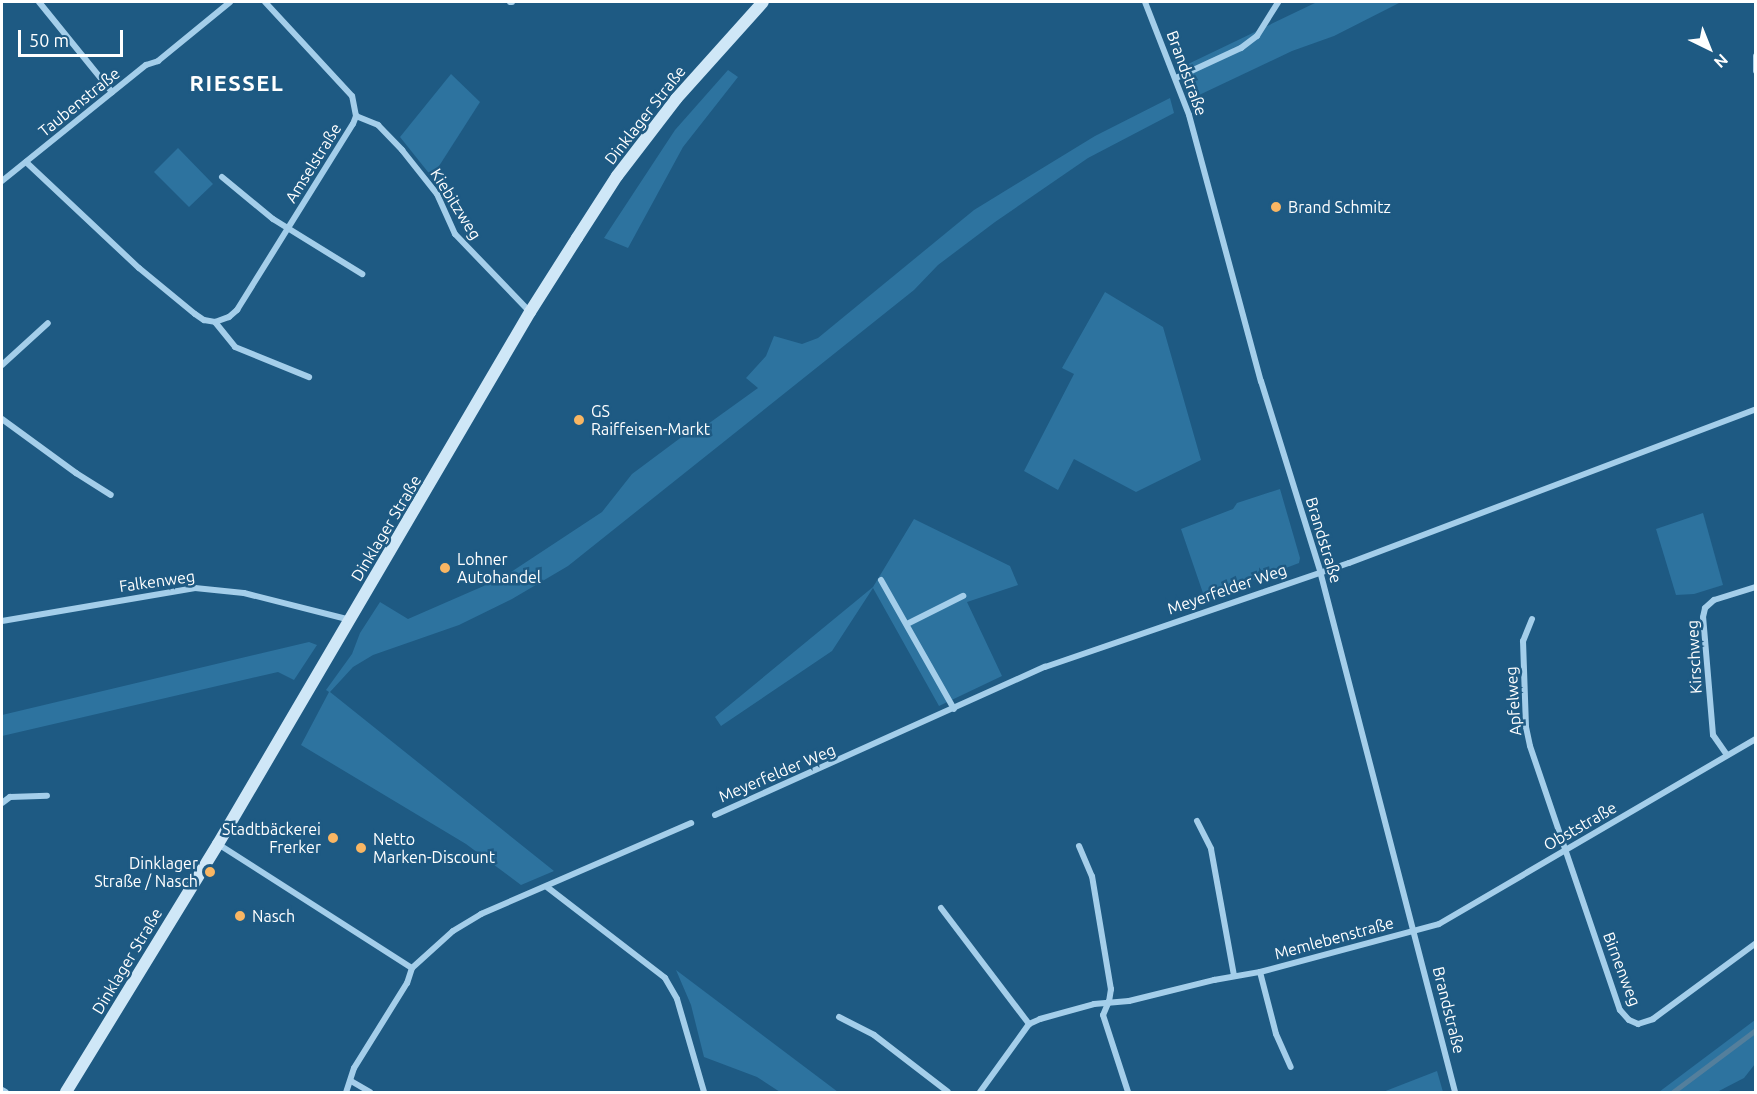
<!DOCTYPE html>
<html>
<head>
<meta charset="utf-8">
<style>
  body { margin:0 }
  #map { position:relative; width:1757px; height:1094px; overflow:hidden; background:#1e5a83; font-family:Ubuntu,sans-serif }
  div>[style] { position:absolute }
  .green>* { inset:0; background:#2d739f }
  .stream>* { height:4.5px; margin:-2.25px; padding:0 2.25px; transform-origin:2.25px; border-radius:2.25px; background:#547f9c }
  .street>* { height:6px; margin:-3px; padding:0 3px; transform-origin:3px; border-radius:3px; background:#a4ceea }
  .secondary>* { height:12px; margin:-6px; padding:0 6px; transform-origin:6px; border-radius:6px; background:#cfe7f7 }
  .dots>* { width:16px; height:16px; translate:-50% -50%; box-sizing:border-box; border:3px solid #1e5a83; border-radius:50% }
  span { translate:-50% -50%; white-space:nowrap; text-align:center; line-height:1.15; -webkit-text-stroke:5px #1e5a83; paint-order:stroke }
  .street-label { font-size:16px; color:#fff }
  .poi-label { font-size:16px; color:#fff }
  .left { translate:0 -50%; text-align:left }
  .right { translate:-100% -50%; text-align:right }
  .district-label { font-size:22px; color:#fff; font-weight:700; letter-spacing:1.5px }
  .frame { position:absolute; inset:0; border:3px solid #fff; pointer-events:none }
  .north { position:absolute; left:1679px; top:18px; width:60px; height:60px; -webkit-text-stroke:4px #1e5a83; paint-order:stroke; rotate:137deg; font-size:16px; font-weight:700; line-height:24px; text-align:center; color:#fff }
  .north::after { content:''; display:block; margin:auto; width:21px; height:27px; background:#fff; clip-path:polygon(50% 0,100% 100%,50% 72%,0 100%) }
  .scale { position:absolute; left:18px; top:30px; width:105px; height:27px; box-sizing:border-box; border:3px solid #fff; border-top:0; padding-left:8px; font-size:18px; line-height:21px; white-space:nowrap; color:#fff; -webkit-text-stroke:4px #1e5a83; paint-order:stroke }
</style>
</head>
<body>
<div id="map">
  <div class="green">
    <div style="clip-path:polygon(1317px 2px,1401px 2px,1334px 36px,1292px 51px,1197px 96px,1186px 65px)"></div>
    <div style="clip-path:polygon(728px 70px,738px 77px,683px 147px,628px 248px,604px 238px,675px 130px)"></div>
    <div style="clip-path:polygon(451px 74px,480px 102px,432px 177px,400px 137px)"></div>
    <div style="clip-path:polygon(1170px 98px,1174px 113px,1088px 158px,995px 222px,938px 265px,914px 290px,568px 566px,512px 599px,459px 625px,373px 655px,353px 667px,330px 692px,554px 871px,521px 885px,466px 844px,301px 745px,329px 692px,326px 690px,352px 654px,360px 633px,380px 602px,408px 619px,502px 578px,602px 512px,632px 474px,687px 433px,701px 429px,758px 388px,746px 378px,766px 356px,774px 336px,802px 344px,818px 338px,974px 210px,1095px 136px)"></div>
    <div style="clip-path:polygon(178px 148px,213px 184px,189px 207px,154px 172px)"></div>
    <div style="clip-path:polygon(1105px 292px,1163px 327px,1201px 460px,1136px 492px,1074px 459px,1058px 490px,1024px 471px,1074px 374px,1062px 368px)"></div>
    <div style="clip-path:polygon(1280px 489px,1300px 558px,1299px 563px,1205px 599px,1181px 529px,1233px 509px,1237px 503px)"></div>
    <div style="clip-path:polygon(1703px 513px,1723px 585px,1694px 594px,1676px 595px,1656px 529px)"></div>
    <div style="clip-path:polygon(914px 519px,1010px 566px,1018px 585px,967px 602px,1002px 676px,939px 706px,873px 588px,832px 651px,721px 726px,715px 717px,873px 587px)"></div>
    <div style="clip-path:polygon(309px 642px,317px 645px,294px 680px,278px 672px,2px 736px,2px 715px)"></div>
    <div style="clip-path:polygon(676px 970px,838px 1092px,780px 1092px,757px 1077px,704px 1057px,691px 1005px)"></div>
    <div style="clip-path:polygon(1755px 1020px,1755px 1064px,1744px 1078px,1717px 1092px,1659px 1092px)"></div>
    <div style="clip-path:polygon(1437px 1071px,1443px 1092px,1383px 1092px)"></div>
  </div>
  <div class="stream">
    <div style="left:1673px;top:1092px;width:104px;rotate:-36.8deg"></div>
  </div>
  <div class="street">
    <div style="left:39px;top:2px;width:116px;rotate:51deg"></div>
    <div style="left:510px;top:2px;width:2px"></div>
    <div style="left:1145px;top:2px;width:121px;rotate:68.7deg"></div>
    <div style="left:1189px;top:115px;width:276px;rotate:74.9deg"></div>
    <div style="left:1261px;top:381px;width:199px;rotate:72.7deg"></div>
    <div style="left:1320px;top:571px;width:538px;rotate:75.47deg"></div>
    <div style="left:1756px;top:56px;width:15px;rotate:90deg"></div>
    <div style="left:1176px;top:78px;width:72px;rotate:-24.8deg"></div>
    <div style="left:1241px;top:48px;width:20px;rotate:-37deg"></div>
    <div style="left:1257px;top:36px;width:40px;rotate:-58deg"></div>
    <div style="left:356px;top:116px;width:24px;rotate:22deg"></div>
    <div style="left:378px;top:125px;width:35px;rotate:46deg"></div>
    <div style="left:402px;top:150px;width:56px;rotate:51.5deg"></div>
    <div style="left:437px;top:194px;width:44px;rotate:65.8deg"></div>
    <div style="left:455px;top:234px;width:108px;rotate:46.1deg"></div>
    <div style="left:26px;top:162px;width:155px;rotate:43.2deg"></div>
    <div style="left:139px;top:268px;width:72px;rotate:39.4deg"></div>
    <div style="left:195px;top:314px;width:11px;rotate:34deg"></div>
    <div style="left:204px;top:320px;width:11px;rotate:10deg"></div>
    <div style="left:215px;top:322px;width:32px;rotate:51deg"></div>
    <div style="left:235px;top:347px;width:80px;rotate:22.1deg"></div>
    <div style="left:222px;top:177px;width:66px;rotate:39.5deg"></div>
    <div style="left:273px;top:219px;width:105px;rotate:31.7deg"></div>
    <div style="left:2px;top:181px;width:185px;rotate:-38.9deg"></div>
    <div style="left:146px;top:65px;width:13px;rotate:-18deg"></div>
    <div style="left:158px;top:61px;width:93px;rotate:-39.3deg"></div>
    <div style="left:215px;top:322px;width:15px;rotate:-20deg"></div>
    <div style="left:229px;top:317px;width:11px;rotate:-41deg"></div>
    <div style="left:237px;top:310px;width:219px;rotate:-58.1deg"></div>
    <div style="left:353px;top:124px;width:9px;rotate:-69deg"></div>
    <div style="left:356px;top:116px;width:20px;rotate:-101deg"></div>
    <div style="left:352px;top:96px;width:128px;rotate:-132.8deg"></div>
    <div style="left:2px;top:365px;width:62px;rotate:-42.4deg"></div>
    <div style="left:2px;top:419px;width:92px;rotate:36.1deg"></div>
    <div style="left:76px;top:473px;width:41px;rotate:32.2deg"></div>
    <div style="left:881px;top:580px;width:148px;rotate:60.5deg"></div>
    <div style="left:1532px;top:619px;width:24px;rotate:112deg"></div>
    <div style="left:1523px;top:641px;width:86px;rotate:88deg"></div>
    <div style="left:1526px;top:727px;width:19px;rotate:78deg"></div>
    <div style="left:1530px;top:746px;width:279px;rotate:71.2deg"></div>
    <div style="left:1620px;top:1010px;width:13px;rotate:48deg"></div>
    <div style="left:1629px;top:1020px;width:10px;rotate:24deg"></div>
    <div style="left:1638px;top:1024px;width:16px;rotate:-18deg"></div>
    <div style="left:1653px;top:1019px;width:128px;rotate:-36.4deg"></div>
    <div style="left:2px;top:621px;width:196px;rotate:-9.7deg"></div>
    <div style="left:195px;top:588px;width:49px;rotate:5.8deg"></div>
    <div style="left:244px;top:593px;width:110px;rotate:14.2deg"></div>
    <div style="left:907px;top:624px;width:63px;rotate:-26.6deg"></div>
    <div style="left:1727px;top:755px;width:24px;rotate:-125deg"></div>
    <div style="left:1713px;top:735px;width:118px;rotate:-94.8deg"></div>
    <div style="left:1703px;top:617px;width:9px;rotate:-77deg"></div>
    <div style="left:1705px;top:608px;width:12px;rotate:-42deg"></div>
    <div style="left:1714px;top:600px;width:44px;rotate:-17.2deg"></div>
    <div style="left:2px;top:803px;width:10px;rotate:-37deg"></div>
    <div style="left:10px;top:797px;width:37px;rotate:-2deg"></div>
    <div style="left:715px;top:815px;width:362px;rotate:-24.2deg"></div>
    <div style="left:1045px;top:667px;width:321px;rotate:-18.9deg"></div>
    <div style="left:1349px;top:563px;width:435px;rotate:-20.7deg"></div>
    <div style="left:1197px;top:821px;width:31px;rotate:63deg"></div>
    <div style="left:1211px;top:849px;width:129px;rotate:79.7deg"></div>
    <div style="left:218px;top:844px;width:230px;rotate:32.6deg"></div>
    <div style="left:412px;top:968px;width:16px;rotate:108deg"></div>
    <div style="left:407px;top:983px;width:100px;rotate:121.9deg"></div>
    <div style="left:354px;top:1068px;width:25px;rotate:108deg"></div>
    <div style="left:1079px;top:846px;width:33px;rotate:67deg"></div>
    <div style="left:1092px;top:876px;width:115px;rotate:80.5deg"></div>
    <div style="left:1111px;top:989px;width:12px;rotate:99deg"></div>
    <div style="left:1109px;top:1001px;width:15px;rotate:113deg"></div>
    <div style="left:1103px;top:1015px;width:81px;rotate:72deg"></div>
    <div style="left:547px;top:887px;width:149px;rotate:37.6deg"></div>
    <div style="left:665px;top:978px;width:24px;rotate:60deg"></div>
    <div style="left:677px;top:999px;width:97px;rotate:73.8deg"></div>
    <div style="left:941px;top:908px;width:146px;rotate:52.8deg"></div>
    <div style="left:412px;top:968px;width:55px;rotate:-42.1deg"></div>
    <div style="left:453px;top:931px;width:33px;rotate:-31deg"></div>
    <div style="left:481px;top:914px;width:229px;rotate:-23.4deg"></div>
    <div style="left:1260px;top:972px;width:64px;rotate:75.5deg"></div>
    <div style="left:1276px;top:1034px;width:36px;rotate:66deg"></div>
    <div style="left:839px;top:1017px;width:39px;rotate:27deg"></div>
    <div style="left:874px;top:1035px;width:93px;rotate:37.6deg"></div>
    <div style="left:351px;top:1081px;width:22px;rotate:30deg"></div>
    <div style="left:2px;top:1090px;width:4px;rotate:27deg"></div>
    <div style="left:980px;top:1092px;width:84px;rotate:-54.2deg"></div>
    <div style="left:1029px;top:1024px;width:12px;rotate:-24deg"></div>
    <div style="left:1040px;top:1019px;width:56px;rotate:-15.5deg"></div>
    <div style="left:1094px;top:1004px;width:35px;rotate:-5deg"></div>
    <div style="left:1129px;top:1001px;width:88px;rotate:-13.9deg"></div>
    <div style="left:1214px;top:980px;width:47px;rotate:-9.9deg"></div>
    <div style="left:1260px;top:972px;width:185px;rotate:-15deg"></div>
    <div style="left:1439px;top:924px;width:367px;rotate:-30.3deg"></div>
  </div>
  <div class="secondary">
    <div style="left:66px;top:1092px;width:291px;rotate:-58.5deg"></div>
    <div style="left:218px;top:844px;width:617px;rotate:-59.61deg"></div>
    <div style="left:530px;top:312px;width:88px;rotate:-57.6deg"></div>
    <div style="left:577px;top:238px;width:74px;rotate:-57.2deg"></div>
    <div style="left:617px;top:176px;width:97px;rotate:-52.5deg"></div>
    <div style="left:676px;top:99px;width:130px;rotate:-48.1deg"></div>
  </div>
  <div class="dots">
    <div style="left:1276px;top:207px;background:#f9b663"></div>
    <div style="left:579px;top:420px;background:#f9b663"></div>
    <div style="left:445px;top:568px;background:#f9b663"></div>
    <div style="left:333px;top:838px;background:#f9b663"></div>
    <div style="left:361px;top:848px;background:#f9b663"></div>
    <div style="left:210px;top:872px;background:#f9b663"></div>
    <div style="left:240px;top:916px;background:#f9b663"></div>
  </div>
  <div class="street-label">
    <span style="left:1187px;top:73px;rotate:70deg">Brandstraße</span>
    <span style="left:79px;top:102px;rotate:-39deg">Taubenstraße</span>
    <span style="left:645px;top:115px;rotate:-52deg">Dinklager Straße</span>
    <span style="left:313px;top:163px;rotate:-58deg">Amselstraße</span>
    <span style="left:456px;top:204px;rotate:58deg">Kiebitzweg</span>
    <span style="left:386px;top:528px;rotate:-59deg">Dinklager Straße</span>
    <span style="left:1324px;top:540px;rotate:73deg">Brandstraße</span>
    <span style="left:157px;top:581px;rotate:-8deg">Falkenweg</span>
    <span style="left:1227px;top:589px;rotate:-19deg">Meyerfelder Weg</span>
    <span style="left:1694px;top:657px;rotate:-93deg">Kirschweg</span>
    <span style="left:1513px;top:701px;rotate:-94deg">Apfelweg</span>
    <span style="left:777px;top:773px;rotate:-23deg">Meyerfelder Weg</span>
    <span style="left:1580px;top:826px;rotate:-30deg">Obststraße</span>
    <span style="left:1334px;top:938px;rotate:-15deg">Memlebenstraße</span>
    <span style="left:127px;top:961px;rotate:-59deg">Dinklager Straße</span>
    <span style="left:1622px;top:969px;rotate:69deg">Birnenweg</span>
    <span style="left:1449px;top:1010px;rotate:76deg">Brandstraße</span>
  </div>
  <div class="poi-label">
    <span class="left" style="left:1288px;top:207px">Brand Schmitz</span>
    <span class="left" style="left:591px;top:420px">GS<br>Raiffeisen-Markt</span>
    <span class="left" style="left:457px;top:568px">Lohner<br>Autohandel</span>
    <span class="right" style="left:321px;top:838px">Stadtbäckerei<br>Frerker</span>
    <span class="left" style="left:373px;top:848px">Netto<br>Marken-Discount</span>
    <span class="right" style="left:198px;top:872px">Dinklager<br>Straße / Nasch</span>
    <span class="left" style="left:252px;top:916px">Nasch</span>
  </div>
  <div class="district-label">
    <span style="left:237px;top:83px">RIESSEL</span>
  </div>
  <div class="frame"></div>
  <div class="north">N</div>
  <div class="scale">50 m</div>
</div>
</body>
</html>
